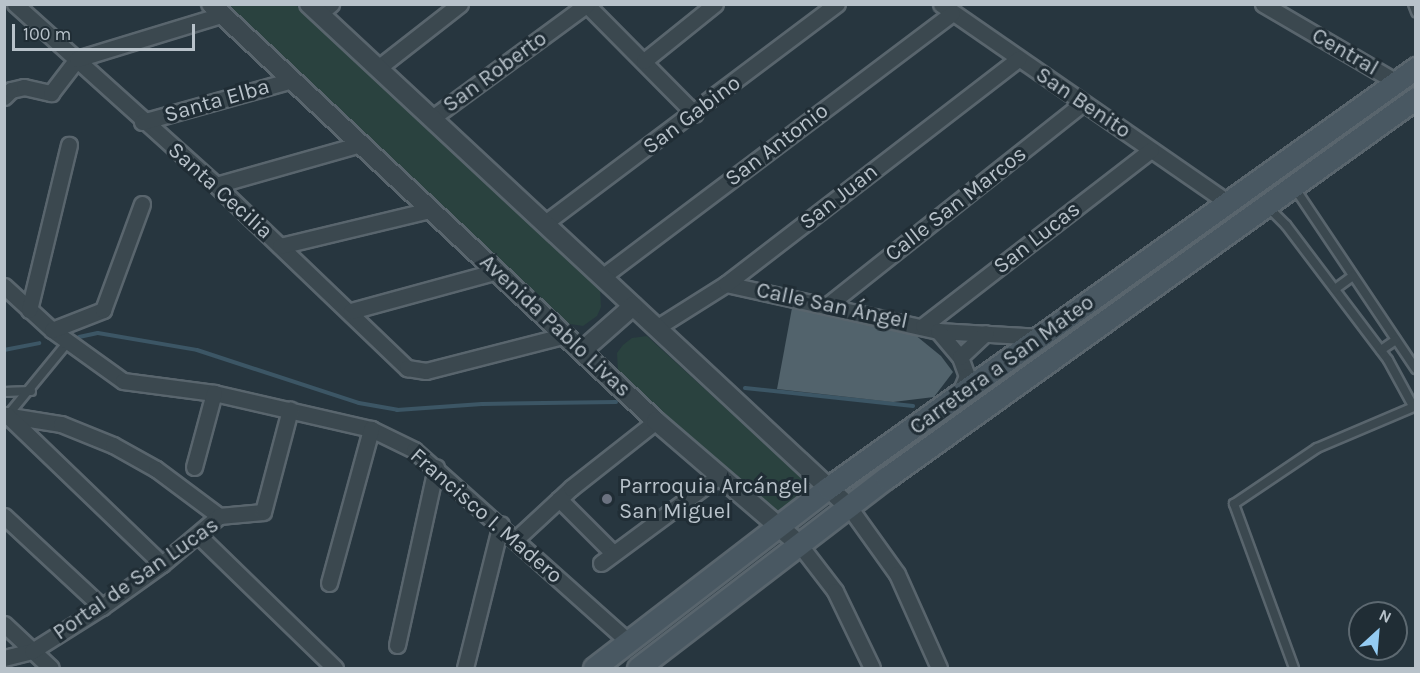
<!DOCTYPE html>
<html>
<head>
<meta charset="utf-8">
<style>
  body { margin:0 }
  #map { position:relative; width:1420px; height:673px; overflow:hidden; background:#27363f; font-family:Karla,sans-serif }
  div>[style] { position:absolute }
  .green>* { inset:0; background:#2a423f }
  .stream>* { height:4px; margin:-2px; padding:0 2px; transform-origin:2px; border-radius:2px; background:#3c5665 }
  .building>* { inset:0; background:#52636c }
  .roads { filter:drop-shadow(2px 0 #59656d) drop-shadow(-2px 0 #59656d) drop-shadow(0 2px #59656d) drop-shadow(0 -2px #59656d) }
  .service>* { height:8px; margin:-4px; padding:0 4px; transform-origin:4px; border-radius:4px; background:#3b484f }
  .minor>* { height:15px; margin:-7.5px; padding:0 7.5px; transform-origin:7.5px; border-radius:7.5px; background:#3b484f }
  .tertiary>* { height:18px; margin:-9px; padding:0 9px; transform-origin:9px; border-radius:9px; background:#3b484f }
  .secondary>* { height:21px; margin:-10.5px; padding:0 10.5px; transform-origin:10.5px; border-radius:10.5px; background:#495862 }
  .dots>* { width:16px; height:16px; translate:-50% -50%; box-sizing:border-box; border:3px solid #202d35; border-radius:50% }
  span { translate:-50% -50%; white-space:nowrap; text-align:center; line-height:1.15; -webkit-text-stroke:6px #202d35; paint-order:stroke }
  .street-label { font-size:22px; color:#b8c2ca }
  .poi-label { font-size:22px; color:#b8c2ca }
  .left { translate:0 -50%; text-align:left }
  .frame { position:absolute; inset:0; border:6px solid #b8c2ca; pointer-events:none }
  .north { position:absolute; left:1348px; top:601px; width:60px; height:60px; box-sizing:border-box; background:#202d35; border:2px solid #5d6971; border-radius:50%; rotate:26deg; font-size:16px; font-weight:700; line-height:24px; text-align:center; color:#b8c2ca }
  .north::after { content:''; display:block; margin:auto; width:21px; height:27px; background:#94cbf2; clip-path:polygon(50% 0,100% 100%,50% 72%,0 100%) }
  .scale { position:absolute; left:12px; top:24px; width:183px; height:27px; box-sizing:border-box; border:3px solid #b8c2ca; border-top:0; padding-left:8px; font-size:18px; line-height:21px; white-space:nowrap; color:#b8c2ca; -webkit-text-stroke:4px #202d35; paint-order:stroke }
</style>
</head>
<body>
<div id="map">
  <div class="green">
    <div style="clip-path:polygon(226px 5px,296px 5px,600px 289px,601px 307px,597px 316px,583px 326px,564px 323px)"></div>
    <div style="clip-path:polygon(647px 336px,804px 480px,808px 493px,778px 515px,765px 508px,618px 372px,617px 353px,623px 345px,632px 338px)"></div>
  </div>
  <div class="stream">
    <div style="left:79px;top:337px;width:19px;rotate:-12deg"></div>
    <div style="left:98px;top:333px;width:100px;rotate:9.7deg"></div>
    <div style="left:197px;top:350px;width:170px;rotate:18.1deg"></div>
    <div style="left:359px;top:403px;width:39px;rotate:10deg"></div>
    <div style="left:397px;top:410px;width:85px;rotate:-4deg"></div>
    <div style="left:482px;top:404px;width:134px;rotate:-0.9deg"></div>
    <div style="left:4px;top:350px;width:36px;rotate:-11deg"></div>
    <div style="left:745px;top:388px;width:169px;rotate:6.1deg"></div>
  </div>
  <div class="building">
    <div style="clip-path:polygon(792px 308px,914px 334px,941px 356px,953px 372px,934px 397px,893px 402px,777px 389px)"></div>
  </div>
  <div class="roads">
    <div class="service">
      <div style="left:1413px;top:4px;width:9px;rotate:69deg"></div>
      <div style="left:1294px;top:187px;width:219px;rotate:56.2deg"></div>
      <div style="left:1267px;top:206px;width:27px;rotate:45deg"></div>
      <div style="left:1286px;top:225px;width:169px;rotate:52.9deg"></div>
      <div style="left:1388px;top:360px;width:52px;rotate:61.5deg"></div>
      <div style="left:1335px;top:289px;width:22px;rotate:-36deg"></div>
      <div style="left:1381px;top:350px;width:18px;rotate:-34deg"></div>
      <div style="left:4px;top:392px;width:27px;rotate:-2deg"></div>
      <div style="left:8px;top:415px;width:94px;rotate:-50.6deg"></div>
      <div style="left:1294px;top:668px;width:175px;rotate:-110.1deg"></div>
      <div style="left:1234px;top:504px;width:100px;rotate:-34deg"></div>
      <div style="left:1317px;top:448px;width:108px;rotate:-23deg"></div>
    </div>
    <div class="minor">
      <div style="left:15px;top:4px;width:270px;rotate:42deg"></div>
      <div style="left:216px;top:185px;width:265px;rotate:43.8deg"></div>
      <div style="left:407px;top:368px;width:19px;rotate:9deg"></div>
      <div style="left:426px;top:371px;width:145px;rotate:-14.4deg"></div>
      <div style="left:941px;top:4px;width:346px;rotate:34.7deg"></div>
      <div style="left:1263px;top:4px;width:153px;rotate:30.3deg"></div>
      <div style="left:587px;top:5px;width:153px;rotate:45.3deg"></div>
      <div style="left:319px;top:14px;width:16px;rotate:-40deg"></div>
      <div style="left:644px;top:61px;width:91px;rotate:-38.8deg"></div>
      <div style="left:378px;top:68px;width:104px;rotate:-38deg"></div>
      <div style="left:4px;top:97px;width:10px;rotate:-45deg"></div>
      <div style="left:11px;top:90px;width:13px;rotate:-13deg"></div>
      <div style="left:24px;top:87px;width:28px;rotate:13deg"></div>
      <div style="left:51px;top:93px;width:43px;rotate:-52.6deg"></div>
      <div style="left:77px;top:59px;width:151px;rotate:-17deg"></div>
      <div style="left:432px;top:118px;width:192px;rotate:-36.3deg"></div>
      <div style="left:142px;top:122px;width:156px;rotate:-15.6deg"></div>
      <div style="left:216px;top:185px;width:151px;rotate:-15.8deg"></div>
      <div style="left:545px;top:223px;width:365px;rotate:-36.9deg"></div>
      <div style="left:280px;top:246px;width:154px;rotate:-13.5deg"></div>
      <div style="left:602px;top:277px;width:438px;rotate:-37deg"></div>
      <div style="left:726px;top:284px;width:217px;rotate:12.5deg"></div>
      <div style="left:938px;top:331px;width:104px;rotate:3.3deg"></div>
      <div style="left:4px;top:286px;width:65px;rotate:42.5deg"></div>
      <div style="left:52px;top:330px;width:87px;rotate:35.7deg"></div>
      <div style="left:123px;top:381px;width:92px;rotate:7.5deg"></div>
      <div style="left:214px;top:393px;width:161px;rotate:12.9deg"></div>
      <div style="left:371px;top:429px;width:48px;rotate:26deg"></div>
      <div style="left:414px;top:450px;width:288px;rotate:41.8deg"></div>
      <div style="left:828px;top:305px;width:325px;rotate:-38.4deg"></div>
      <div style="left:29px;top:310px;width:170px;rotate:-76.4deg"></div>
      <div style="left:351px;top:311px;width:151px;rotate:-15.3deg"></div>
      <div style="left:923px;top:326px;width:288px;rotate:-37.7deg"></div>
      <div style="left:656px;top:328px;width:83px;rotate:-32.2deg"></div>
      <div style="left:726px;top:284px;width:369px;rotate:-37.6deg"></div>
      <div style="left:52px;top:330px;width:55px;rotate:-21.4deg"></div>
      <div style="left:103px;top:310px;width:113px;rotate:-69.8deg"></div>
      <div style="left:938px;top:331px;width:34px;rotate:50deg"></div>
      <div style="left:960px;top:357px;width:20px;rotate:70deg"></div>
      <div style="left:967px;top:376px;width:21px;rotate:113deg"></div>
      <div style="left:960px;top:357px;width:35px;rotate:-43deg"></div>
      <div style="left:4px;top:415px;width:58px;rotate:9deg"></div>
      <div style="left:61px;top:424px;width:56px;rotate:22deg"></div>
      <div style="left:113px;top:445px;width:49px;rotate:29.2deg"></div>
      <div style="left:156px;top:469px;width:79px;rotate:36.7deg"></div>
      <div style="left:7px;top:415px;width:215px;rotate:43.9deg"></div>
      <div style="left:194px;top:467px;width:77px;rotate:-74.9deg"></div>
      <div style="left:559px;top:499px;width:76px;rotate:45deg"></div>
      <div style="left:849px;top:507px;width:82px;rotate:54.4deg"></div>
      <div style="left:897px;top:574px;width:103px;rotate:65.9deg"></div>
      <div style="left:4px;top:516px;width:134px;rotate:42.9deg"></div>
      <div style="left:198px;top:535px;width:191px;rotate:44.2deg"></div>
      <div style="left:516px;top:539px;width:75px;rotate:-42.8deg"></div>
      <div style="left:571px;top:488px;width:108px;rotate:-38.2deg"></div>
      <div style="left:799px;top:544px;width:59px;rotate:52.5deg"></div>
      <div style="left:835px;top:591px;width:85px;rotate:64.3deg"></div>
      <div style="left:601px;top:563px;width:148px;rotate:-36.5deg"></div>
      <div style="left:329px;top:583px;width:160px;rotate:-74.7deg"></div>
      <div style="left:4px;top:624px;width:64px;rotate:43.1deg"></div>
      <div style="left:397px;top:645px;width:182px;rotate:-77.6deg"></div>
      <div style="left:4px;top:658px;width:29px;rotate:-14deg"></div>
      <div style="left:32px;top:651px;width:83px;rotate:-32.2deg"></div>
      <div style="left:102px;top:607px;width:74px;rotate:-35.6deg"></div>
      <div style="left:162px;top:564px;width:75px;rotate:-40.1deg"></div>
      <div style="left:219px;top:516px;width:44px;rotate:-5.2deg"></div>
      <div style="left:263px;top:512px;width:106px;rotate:-75.2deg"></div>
      <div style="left:465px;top:668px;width:148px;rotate:-76deg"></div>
    </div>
    <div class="tertiary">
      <div style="left:211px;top:4px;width:610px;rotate:43.14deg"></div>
      <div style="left:656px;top:421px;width:189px;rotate:40.7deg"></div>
      <div style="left:309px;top:4px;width:738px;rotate:42.97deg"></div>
      <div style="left:582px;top:351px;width:68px;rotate:-41.4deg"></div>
    </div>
    <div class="secondary">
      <div style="left:594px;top:668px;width:295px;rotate:-37.6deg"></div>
      <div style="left:828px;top:488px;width:723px;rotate:-35.54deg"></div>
      <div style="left:638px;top:668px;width:312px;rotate:-37.5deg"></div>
      <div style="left:886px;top:478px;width:652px;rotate:-35.64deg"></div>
    </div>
  </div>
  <div class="dots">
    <div style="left:607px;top:499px;background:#6b7280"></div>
  </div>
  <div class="street-label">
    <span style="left:1345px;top:52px;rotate:30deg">Central</span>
    <span style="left:495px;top:72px;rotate:-36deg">San Roberto</span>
    <span style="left:217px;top:101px;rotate:-16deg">Santa Elba</span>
    <span style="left:1083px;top:103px;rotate:34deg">San Benito</span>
    <span style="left:692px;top:115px;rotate:-37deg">San Gabino</span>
    <span style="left:777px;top:145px;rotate:-37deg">San Antonio</span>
    <span style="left:220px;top:191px;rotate:42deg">Santa Cecilia</span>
    <span style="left:839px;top:197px;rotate:-38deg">San Juan</span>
    <span style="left:956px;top:204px;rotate:-38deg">Calle San Marcos</span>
    <span style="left:1037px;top:238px;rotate:-38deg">San Lucas</span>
    <span style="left:832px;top:306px;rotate:12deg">Calle San Ángel</span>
    <span style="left:555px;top:326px;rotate:43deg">Avenida Pablo Livas</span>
    <span style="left:1002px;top:365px;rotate:-36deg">Carretera a San Mateo</span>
    <span style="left:486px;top:516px;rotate:41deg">Francisco I. Madero</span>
    <span style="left:136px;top:579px;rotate:-35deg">Portal de San Lucas</span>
  </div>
  <div class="poi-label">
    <span class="left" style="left:619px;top:499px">Parroquia Arcángel<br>San Miguel</span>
  </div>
  <div class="frame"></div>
  <div class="north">N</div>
  <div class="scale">100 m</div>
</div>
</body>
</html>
